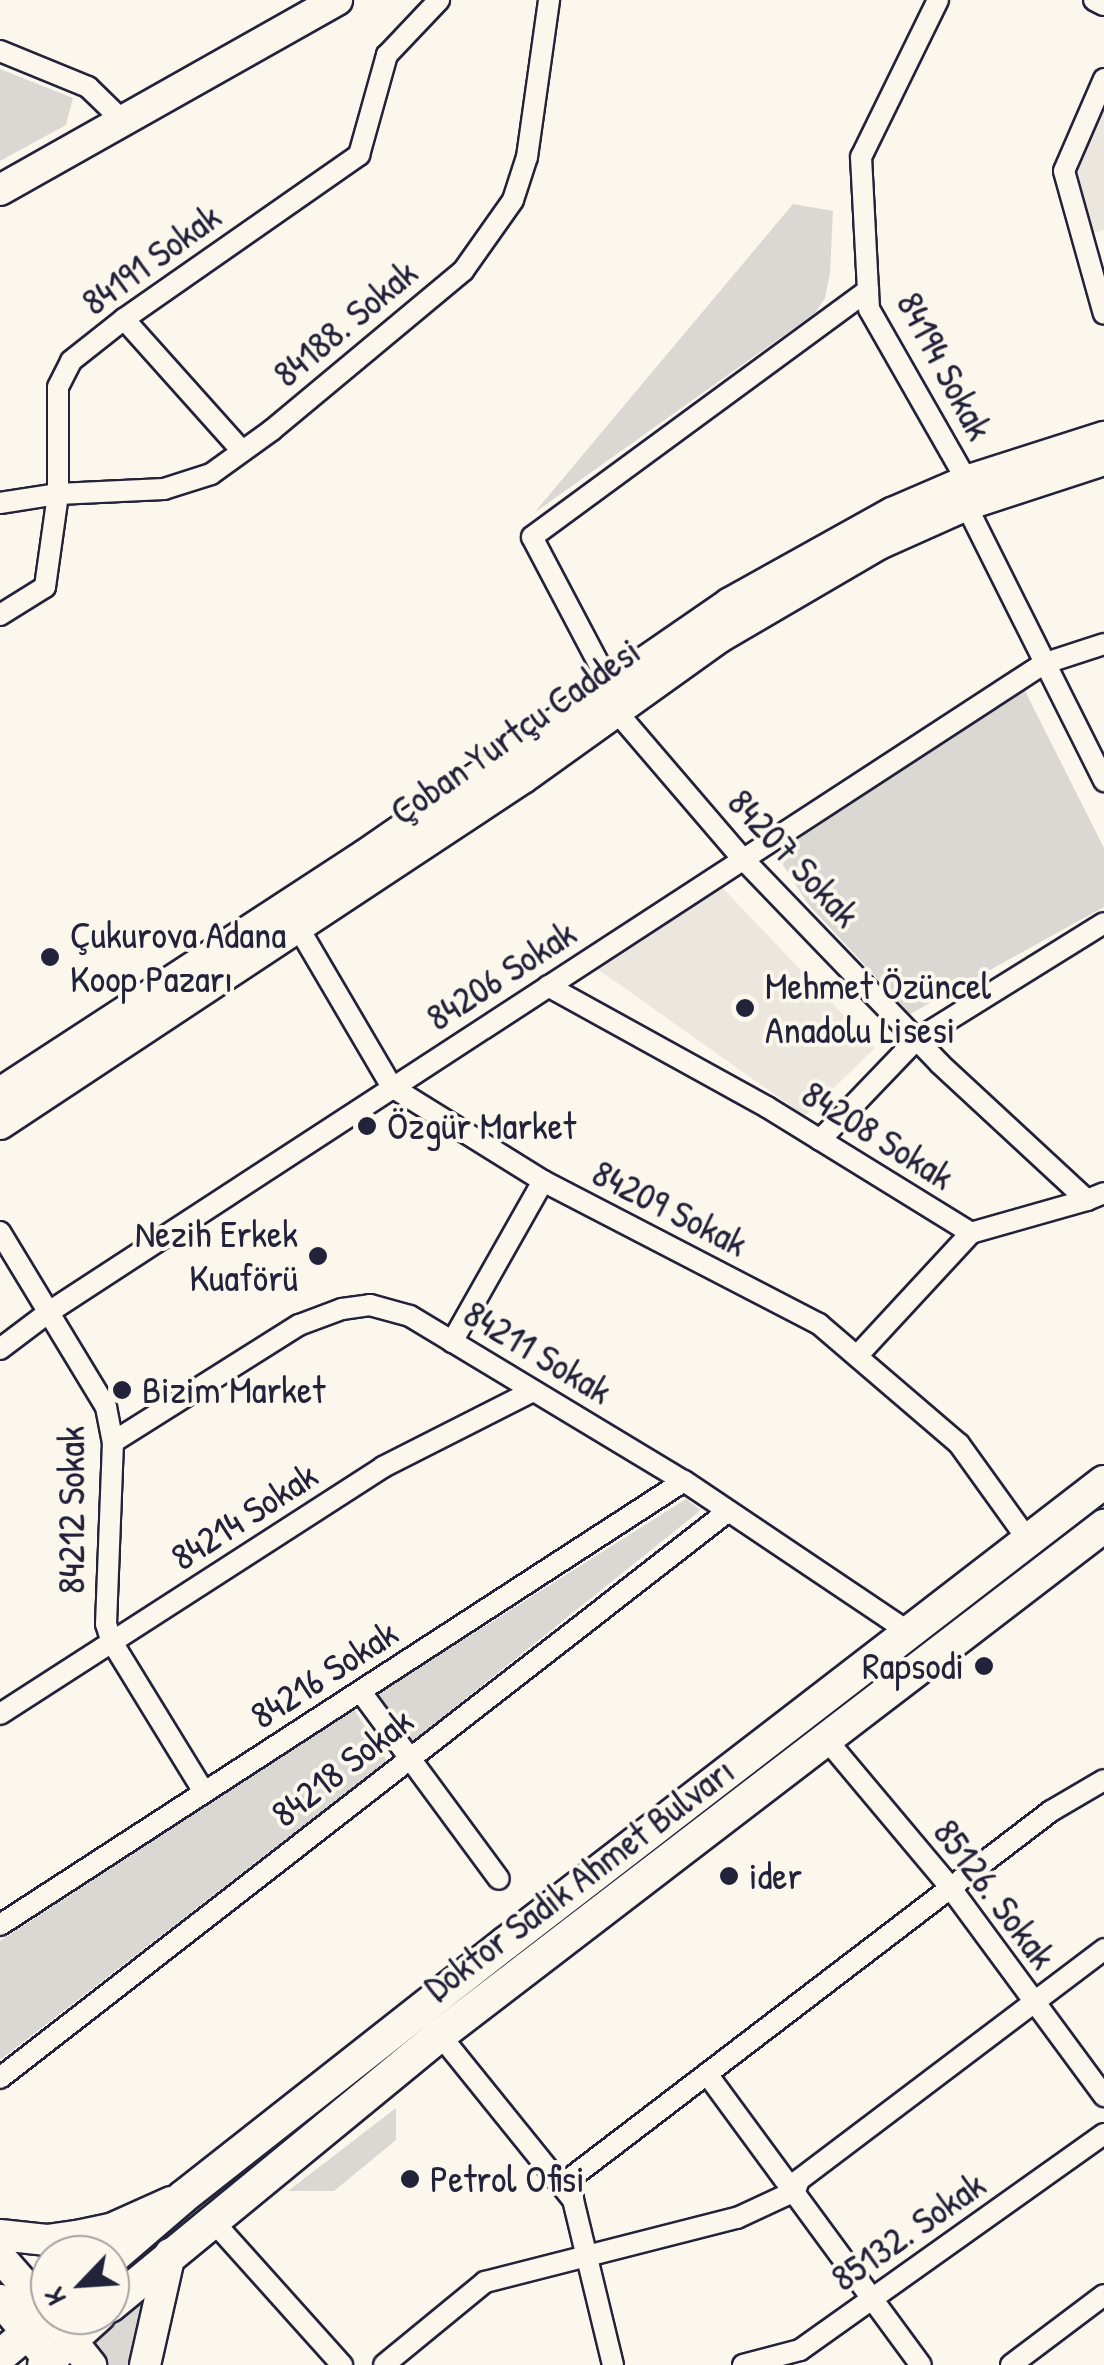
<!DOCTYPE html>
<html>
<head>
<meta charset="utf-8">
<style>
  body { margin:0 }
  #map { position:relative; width:1104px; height:2365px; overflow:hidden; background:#fbf7ec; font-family:"Patrick Hand",sans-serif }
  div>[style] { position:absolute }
  .built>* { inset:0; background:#ebe7df }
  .green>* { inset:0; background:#dbd8d3 }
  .roads { filter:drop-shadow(2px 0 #22223b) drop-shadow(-2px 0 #22223b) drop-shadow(0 2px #22223b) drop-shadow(0 -2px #22223b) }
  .street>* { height:20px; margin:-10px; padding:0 10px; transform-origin:10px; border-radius:10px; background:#fbf7ec }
  .secondary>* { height:30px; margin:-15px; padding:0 15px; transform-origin:15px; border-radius:15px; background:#fbf7ec }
  .primary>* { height:32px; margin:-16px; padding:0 16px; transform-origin:16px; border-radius:16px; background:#fbf7ec }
  .dots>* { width:28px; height:28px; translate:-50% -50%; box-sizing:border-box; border:5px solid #fbf7ec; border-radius:50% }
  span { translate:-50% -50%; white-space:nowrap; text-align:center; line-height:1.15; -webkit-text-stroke:8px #fbf7ec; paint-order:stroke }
  .street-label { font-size:38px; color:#22223b }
  .poi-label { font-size:38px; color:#22223b }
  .left { translate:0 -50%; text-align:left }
  .right { translate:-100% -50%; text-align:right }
  .north { position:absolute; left:30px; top:2235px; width:100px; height:100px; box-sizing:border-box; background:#fbf7ec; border:2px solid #a4a2a5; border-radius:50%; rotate:245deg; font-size:28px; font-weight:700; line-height:40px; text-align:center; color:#22223b }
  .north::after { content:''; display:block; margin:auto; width:35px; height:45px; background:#22223b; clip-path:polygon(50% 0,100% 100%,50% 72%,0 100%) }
</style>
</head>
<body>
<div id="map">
  <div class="built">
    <div style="clip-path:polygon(1104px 105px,1104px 230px,1090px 234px,1072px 172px)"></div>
    <div style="clip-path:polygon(716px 881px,875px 1048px,805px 1116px,596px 968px)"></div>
  </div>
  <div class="green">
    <div style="clip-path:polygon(0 69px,73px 98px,66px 125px,0 161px)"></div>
    <div style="clip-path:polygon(793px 204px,833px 211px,830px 273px,825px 298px,815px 313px,534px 513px)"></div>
    <div style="clip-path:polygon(1023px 687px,1104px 848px,1104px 907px,910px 1014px,808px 904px,783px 865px,786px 844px)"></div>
    <div style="clip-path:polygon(1104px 1498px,1104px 1509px,207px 2204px,110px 2290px,110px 2285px,180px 2223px,200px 2197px)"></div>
    <div style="clip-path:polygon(686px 1499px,701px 1510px,409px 1744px,374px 1696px)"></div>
    <div style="clip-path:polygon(354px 1709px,387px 1761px,0 2060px,0 1941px)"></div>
    <div style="clip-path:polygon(396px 2108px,396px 2140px,334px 2191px,288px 2191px)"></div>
    <div style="clip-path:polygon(161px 2280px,141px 2365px,109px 2365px,89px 2343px)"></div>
  </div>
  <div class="roads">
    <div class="street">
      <div style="left:938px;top:0;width:175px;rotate:116.1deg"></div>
      <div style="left:861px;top:157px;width:152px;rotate:87deg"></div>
      <div style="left:869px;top:309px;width:198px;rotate:60.3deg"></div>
      <div style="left:1094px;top:0;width:11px;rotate:27deg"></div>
      <div style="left:0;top:51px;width:95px;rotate:22.2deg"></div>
      <div style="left:88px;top:87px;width:50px;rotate:44.2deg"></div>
      <div style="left:1104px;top:79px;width:100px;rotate:113.5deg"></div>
      <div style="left:1064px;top:171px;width:148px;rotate:74.4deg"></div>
      <div style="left:124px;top:319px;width:177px;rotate:48.2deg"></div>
      <div style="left:0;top:503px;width:59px;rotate:-8.8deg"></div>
      <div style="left:58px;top:494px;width:106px;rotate:-2.7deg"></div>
      <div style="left:164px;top:489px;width:49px;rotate:-17.7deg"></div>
      <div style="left:211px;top:474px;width:75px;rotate:-35.8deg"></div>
      <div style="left:272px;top:430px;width:249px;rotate:-39.8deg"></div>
      <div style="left:463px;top:271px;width:87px;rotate:-54.8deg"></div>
      <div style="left:513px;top:200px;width:45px;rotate:-72deg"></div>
      <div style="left:527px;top:157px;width:159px;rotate:-82deg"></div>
      <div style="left:966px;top:505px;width:309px;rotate:63.4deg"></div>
      <div style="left:0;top:615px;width:53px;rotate:-31.9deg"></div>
      <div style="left:45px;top:587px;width:94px;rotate:-82deg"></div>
      <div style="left:58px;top:494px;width:107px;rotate:-90deg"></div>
      <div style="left:58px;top:387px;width:29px;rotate:-63deg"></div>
      <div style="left:71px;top:361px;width:68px;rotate:-38.4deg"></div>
      <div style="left:124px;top:319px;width:287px;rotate:-34.9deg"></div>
      <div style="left:359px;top:155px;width:104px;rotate:-74.4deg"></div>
      <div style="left:387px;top:55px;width:76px;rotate:-46.6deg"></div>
      <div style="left:610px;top:685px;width:167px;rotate:-117.8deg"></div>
      <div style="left:532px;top:537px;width:417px;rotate:-36.3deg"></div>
      <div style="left:616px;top:711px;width:195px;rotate:49.4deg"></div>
      <div style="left:743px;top:859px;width:283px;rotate:46.1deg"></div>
      <div style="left:939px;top:1063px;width:202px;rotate:42.8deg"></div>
      <div style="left:1087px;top:1200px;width:18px;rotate:-22deg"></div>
      <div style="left:298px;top:927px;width:186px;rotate:59.6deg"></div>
      <div style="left:392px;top:1087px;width:178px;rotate:31.9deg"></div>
      <div style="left:543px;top:1181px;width:311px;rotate:27.4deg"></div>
      <div style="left:819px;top:1324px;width:184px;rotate:40.6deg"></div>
      <div style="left:959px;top:1444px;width:118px;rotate:54.3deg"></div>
      <div style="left:548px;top:986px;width:250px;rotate:28.9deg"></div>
      <div style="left:767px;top:1107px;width:240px;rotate:31.7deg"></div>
      <div style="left:820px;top:1140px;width:139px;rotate:-46.2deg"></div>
      <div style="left:916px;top:1040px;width:221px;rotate:-31.9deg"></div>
      <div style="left:0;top:1232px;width:205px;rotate:58.8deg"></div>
      <div style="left:106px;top:1407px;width:36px;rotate:79deg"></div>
      <div style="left:113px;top:1442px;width:182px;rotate:92.2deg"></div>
      <div style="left:106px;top:1624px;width:19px;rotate:72deg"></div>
      <div style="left:112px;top:1642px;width:176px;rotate:58.5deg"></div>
      <div style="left:971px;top:1233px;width:121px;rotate:-15.9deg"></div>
      <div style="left:452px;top:1342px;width:185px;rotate:-60.5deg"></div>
      <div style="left:0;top:1349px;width:61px;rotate:-37.1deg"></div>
      <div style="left:49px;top:1312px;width:1187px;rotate:-33.1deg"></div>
      <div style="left:1043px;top:664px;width:64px;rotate:-18.2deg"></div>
      <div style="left:857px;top:1356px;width:168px;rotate:-47.2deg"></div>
      <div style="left:113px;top:1442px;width:220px;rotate:-32.2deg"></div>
      <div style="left:299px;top:1325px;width:46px;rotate:-20.4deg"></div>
      <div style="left:342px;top:1309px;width:28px;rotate:-8deg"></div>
      <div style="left:370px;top:1305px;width:41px;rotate:15.4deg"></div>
      <div style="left:410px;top:1316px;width:320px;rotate:31.1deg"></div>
      <div style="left:684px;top:1481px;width:272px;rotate:33.9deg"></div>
      <div style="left:361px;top:1692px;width:232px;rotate:53.6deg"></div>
      <div style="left:0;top:1714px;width:456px;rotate:-32.8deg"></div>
      <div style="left:383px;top:1467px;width:168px;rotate:-26.9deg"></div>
      <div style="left:826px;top:1739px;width:193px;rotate:50deg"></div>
      <div style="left:950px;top:1887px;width:260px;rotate:53.6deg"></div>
      <div style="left:0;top:1925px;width:815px;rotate:-32.99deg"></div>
      <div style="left:440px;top:2035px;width:212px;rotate:51.1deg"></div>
      <div style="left:707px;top:2074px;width:361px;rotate:53.7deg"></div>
      <div style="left:0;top:2078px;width:921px;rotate:-37.9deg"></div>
      <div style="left:212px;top:2220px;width:195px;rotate:48.1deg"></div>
      <div style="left:384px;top:2365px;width:131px;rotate:-39.4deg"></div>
      <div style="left:485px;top:2282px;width:260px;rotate:-14.3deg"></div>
      <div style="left:737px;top:2218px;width:64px;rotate:-25deg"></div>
      <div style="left:795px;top:2191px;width:12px;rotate:-70deg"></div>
      <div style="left:799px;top:2180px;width:383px;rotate:-37.1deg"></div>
      <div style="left:613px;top:2365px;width:170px;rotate:-103.6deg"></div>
      <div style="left:573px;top:2200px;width:23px;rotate:-92deg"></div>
      <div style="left:572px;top:2177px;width:603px;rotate:-37.38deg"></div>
      <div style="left:1051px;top:1811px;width:61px;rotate:-30.3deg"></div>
      <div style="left:743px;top:2365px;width:59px;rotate:-14.7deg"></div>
      <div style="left:800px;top:2350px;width:373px;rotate:-35.4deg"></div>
      <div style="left:1011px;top:2365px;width:116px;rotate:-37deg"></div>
    </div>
    <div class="secondary">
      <div style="left:0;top:190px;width:387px;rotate:-29.4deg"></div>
      <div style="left:0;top:1093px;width:436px;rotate:-33.1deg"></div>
      <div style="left:365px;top:855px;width:444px;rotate:-34.6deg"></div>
      <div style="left:730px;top:603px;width:185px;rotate:-29.1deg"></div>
      <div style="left:892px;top:513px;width:84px;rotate:-23.2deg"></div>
      <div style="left:969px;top:480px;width:142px;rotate:-17.7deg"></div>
      <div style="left:0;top:1124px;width:627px;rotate:-33.49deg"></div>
      <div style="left:523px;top:778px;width:242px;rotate:-35.6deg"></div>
      <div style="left:720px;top:637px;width:184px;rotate:-30.3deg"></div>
      <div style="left:879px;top:544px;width:95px;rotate:-24.1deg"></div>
      <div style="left:966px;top:505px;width:145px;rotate:-18.1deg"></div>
      <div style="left:0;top:2235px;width:47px;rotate:6.1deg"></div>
      <div style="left:47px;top:2240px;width:30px;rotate:-8deg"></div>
      <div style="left:77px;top:2236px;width:35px;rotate:-12deg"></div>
      <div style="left:111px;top:2229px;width:66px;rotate:-24.2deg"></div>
      <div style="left:0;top:2257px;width:76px;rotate:48.7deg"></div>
      <div style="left:0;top:2300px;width:84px;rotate:50.8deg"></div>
      <div style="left:55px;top:2320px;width:58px;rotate:51.3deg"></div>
      <div style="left:145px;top:2365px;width:114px;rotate:-77.3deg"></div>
    </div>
    <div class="primary">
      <div style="left:110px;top:2260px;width:96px;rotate:-40.8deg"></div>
      <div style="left:183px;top:2197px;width:411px;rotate:-38.2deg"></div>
      <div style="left:506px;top:1943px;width:755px;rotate:-37.63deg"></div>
      <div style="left:110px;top:2306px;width:427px;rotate:-39.4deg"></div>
      <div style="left:440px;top:2035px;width:837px;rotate:-37.47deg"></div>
      <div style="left:0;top:2356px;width:65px;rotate:-40deg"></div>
      <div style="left:44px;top:2365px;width:74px;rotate:-42.3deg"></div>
    </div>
  </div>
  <div class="dots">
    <div style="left:50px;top:957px;background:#22223b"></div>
    <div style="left:745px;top:1008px;background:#22223b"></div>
    <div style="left:367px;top:1126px;background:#22223b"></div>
    <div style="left:318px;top:1256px;background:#22223b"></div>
    <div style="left:122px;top:1390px;background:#22223b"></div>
    <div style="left:984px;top:1666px;background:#22223b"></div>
    <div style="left:729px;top:1876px;background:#22223b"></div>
    <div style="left:410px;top:2179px;background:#22223b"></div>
  </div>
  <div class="street-label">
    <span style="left:151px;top:259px;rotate:-36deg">84191 Sokak</span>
    <span style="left:345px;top:323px;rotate:-40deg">84188. Sokak</span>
    <span style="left:945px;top:366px;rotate:62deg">84194 Sokak</span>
    <span style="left:515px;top:731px;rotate:-35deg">Çoban Yurtçu Caddesi</span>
    <span style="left:794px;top:858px;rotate:47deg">84207 Sokak</span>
    <span style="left:501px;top:975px;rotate:-33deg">84206 Sokak</span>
    <span style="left:878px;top:1135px;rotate:32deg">84208 Sokak</span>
    <span style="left:670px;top:1208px;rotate:27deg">84209 Sokak</span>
    <span style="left:538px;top:1352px;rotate:31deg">84211 Sokak</span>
    <span style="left:71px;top:1510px;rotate:-90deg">84212 Sokak</span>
    <span style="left:244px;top:1516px;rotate:-33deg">84214 Sokak</span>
    <span style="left:324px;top:1674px;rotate:-33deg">84216 Sokak</span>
    <span style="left:342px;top:1767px;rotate:-38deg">84218 Sokak</span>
    <span style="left:579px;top:1879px;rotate:-37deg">Doktor Sadık Ahmet Bulvarı</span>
    <span style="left:995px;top:1894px;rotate:53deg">85126. Sokak</span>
    <span style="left:908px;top:2231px;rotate:-35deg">85132. Sokak</span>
  </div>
  <div class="poi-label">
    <span class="left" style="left:70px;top:957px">Çukurova Adana<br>Koop Pazarı</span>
    <span class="left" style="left:765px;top:1008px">Mehmet Özüncel<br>Anadolu Lisesi</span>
    <span class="left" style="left:387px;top:1126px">Özgür Market</span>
    <span class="right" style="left:298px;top:1256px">Nezih Erkek<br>Kuaförü</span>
    <span class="left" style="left:142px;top:1390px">Bizim Market</span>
    <span class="right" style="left:964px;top:1666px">Rapsodi</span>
    <span class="left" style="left:749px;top:1876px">ider</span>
    <span class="left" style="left:430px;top:2179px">Petrol Ofisi</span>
  </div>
  <div class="north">K</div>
</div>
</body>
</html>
